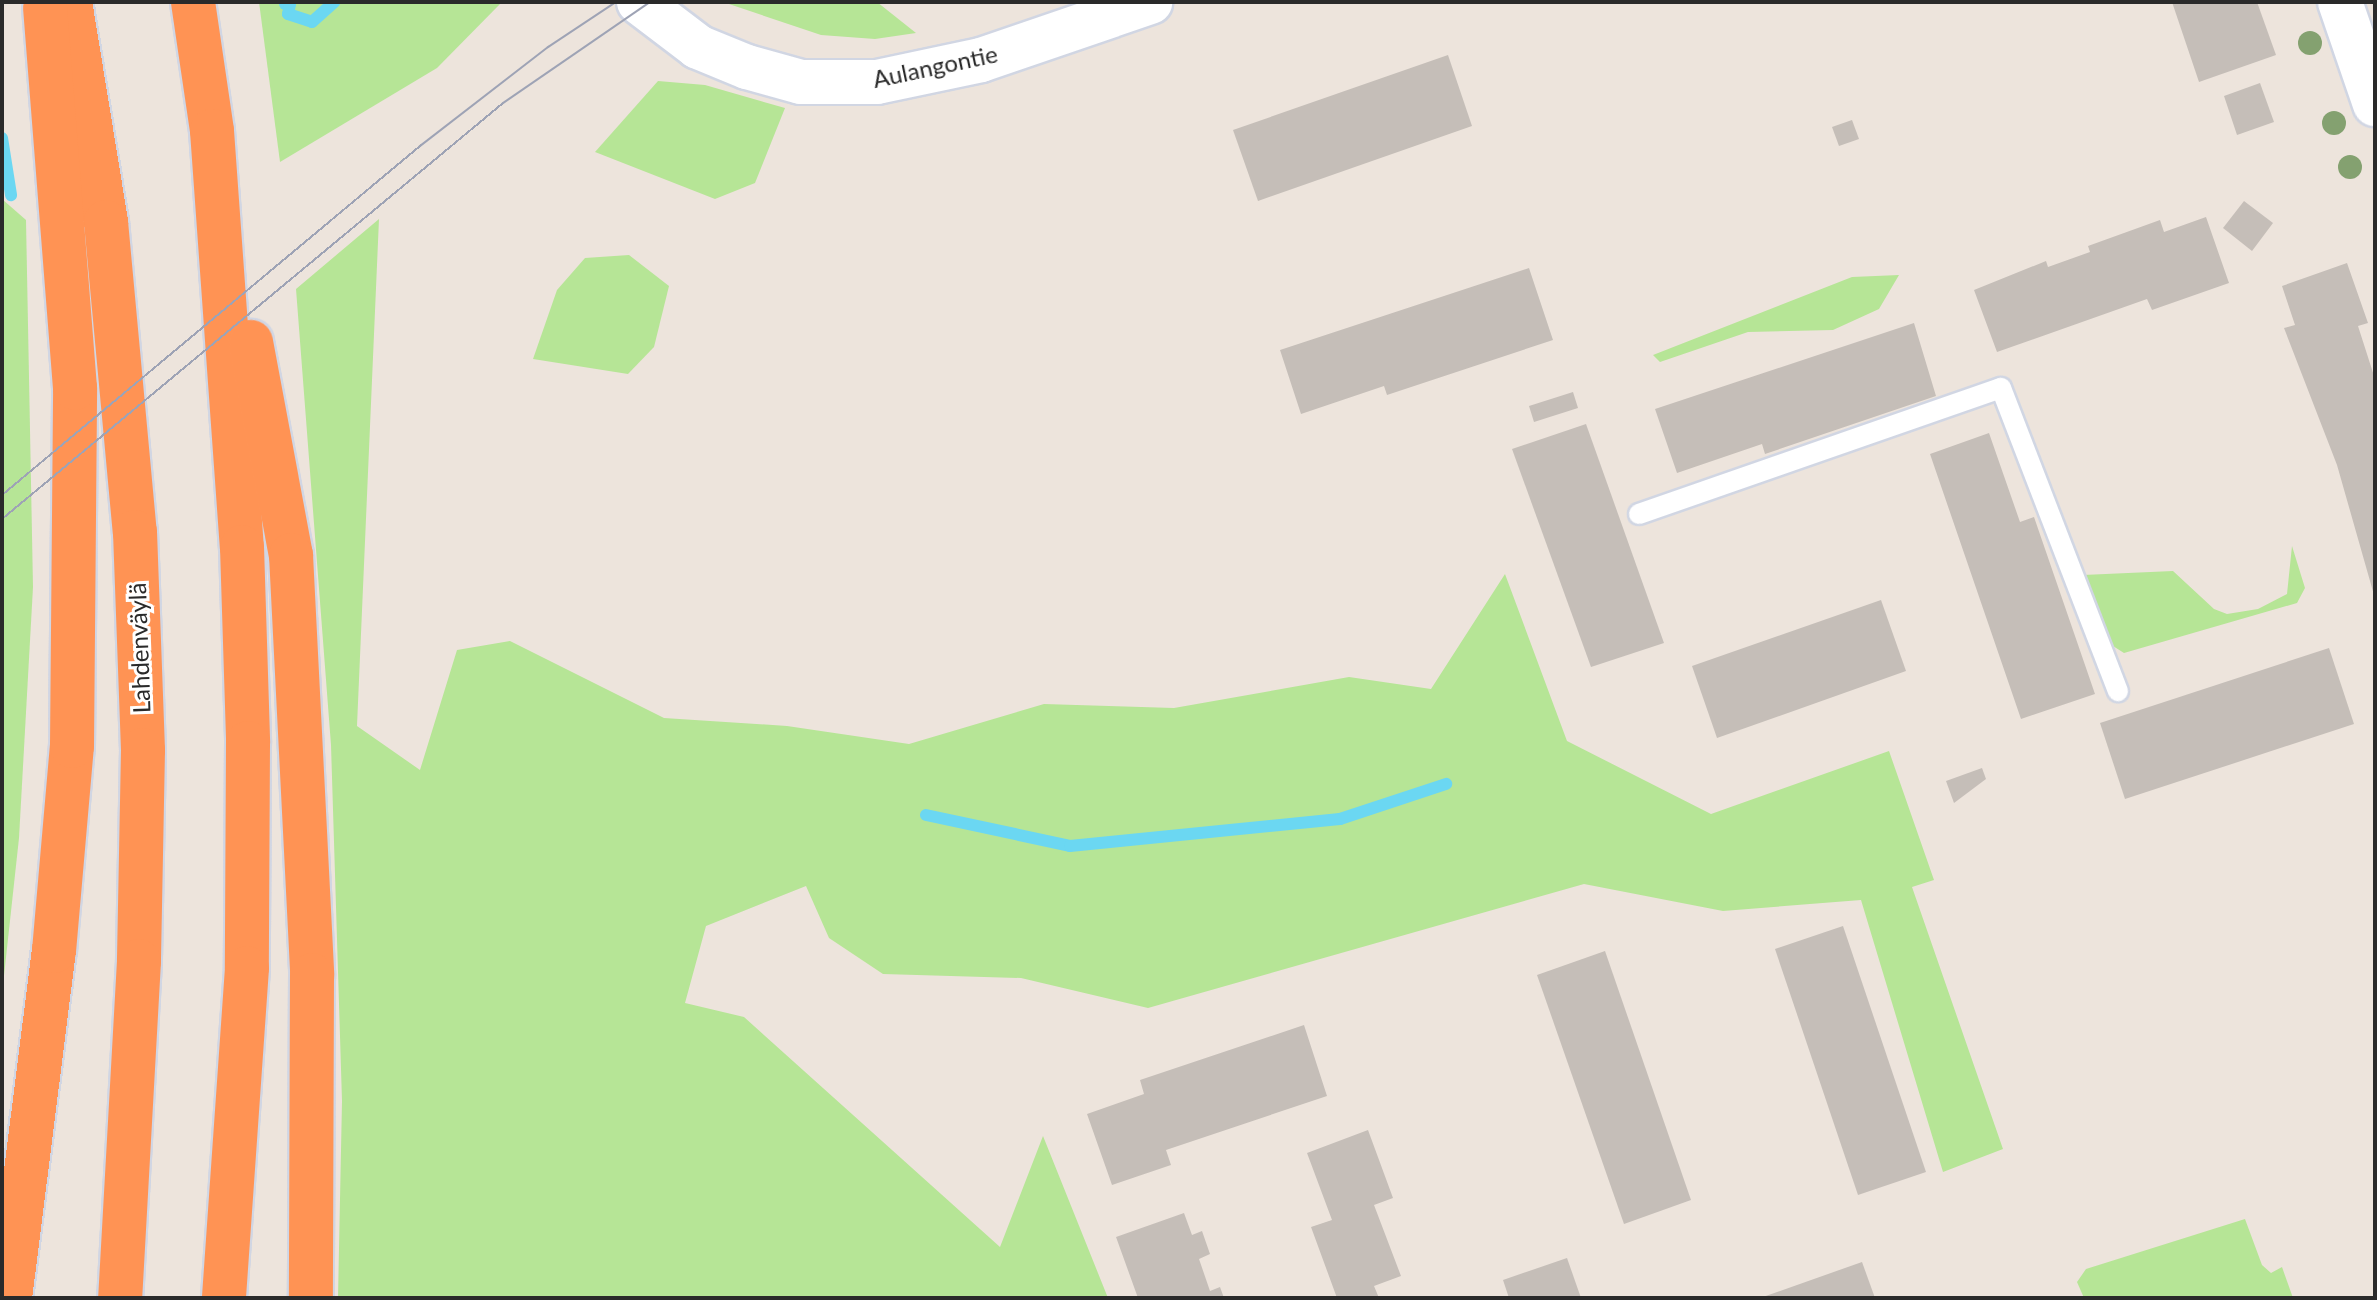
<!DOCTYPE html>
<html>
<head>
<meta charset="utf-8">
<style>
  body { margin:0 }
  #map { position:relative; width:2377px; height:1300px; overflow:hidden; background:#ede4dc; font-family:Lato,sans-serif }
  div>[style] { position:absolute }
  .green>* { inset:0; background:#b6e596 }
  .stream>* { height:12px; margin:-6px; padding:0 6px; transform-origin:6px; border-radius:6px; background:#6bd7f2 }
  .building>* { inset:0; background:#c5beb8 }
  .roads { filter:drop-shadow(2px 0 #d1d6e3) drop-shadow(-2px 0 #d1d6e3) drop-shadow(0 2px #d1d6e3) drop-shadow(0 -2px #d1d6e3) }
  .service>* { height:20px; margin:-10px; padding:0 10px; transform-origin:10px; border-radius:10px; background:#fff }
  .tertiary>* { height:44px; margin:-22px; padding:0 22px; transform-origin:22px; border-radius:22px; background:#fff }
  .motorway>* { height:44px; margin:-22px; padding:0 22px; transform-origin:22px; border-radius:22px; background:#ff9354 }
  .tram>* { height:2px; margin:-1px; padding:0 1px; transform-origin:1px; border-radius:1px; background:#9ea3b5 }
  .trees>* { width:24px; height:24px; margin:-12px; border-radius:50%; background:#84a170 }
  span { translate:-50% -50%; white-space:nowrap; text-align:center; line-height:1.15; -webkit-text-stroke:6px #fff; paint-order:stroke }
  .street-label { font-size:24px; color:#2a2a2a }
  .frame { position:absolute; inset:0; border:4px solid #2a2a2a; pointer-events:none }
</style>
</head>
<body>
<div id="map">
  <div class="green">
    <div style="clip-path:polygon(259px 2px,502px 2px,437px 68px,280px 162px)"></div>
    <div style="clip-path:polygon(723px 2px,877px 2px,916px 33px,875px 39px,821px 35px)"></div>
    <div style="clip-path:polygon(658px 81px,705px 85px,785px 108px,755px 183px,715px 199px,595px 152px)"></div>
    <div style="clip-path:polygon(2px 199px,26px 220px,33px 587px,19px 838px,2px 994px)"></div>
    <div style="clip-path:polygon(379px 219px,357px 726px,420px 770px,457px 650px,510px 641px,664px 718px,787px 726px,909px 744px,1044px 704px,1174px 708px,1349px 677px,1431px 689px,1505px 574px,1567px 741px,1711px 814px,1889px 751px,1934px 880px,1912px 887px,2003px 1149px,1943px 1172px,1861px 900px,1723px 911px,1584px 884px,1148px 1008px,1021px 978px,883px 974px,829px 938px,806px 886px,706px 926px,685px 1003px,744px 1017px,1000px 1247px,1043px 1136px,1108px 1298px,338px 1298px,342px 1101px,331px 745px,296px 289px)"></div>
    <div style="clip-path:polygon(629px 255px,669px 286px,654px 347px,628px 374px,533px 359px,557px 290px,585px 258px)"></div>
    <div style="clip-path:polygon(1899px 275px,1879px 309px,1833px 330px,1748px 332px,1660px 362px,1653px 355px,1852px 277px)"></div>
    <div style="clip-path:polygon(2292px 546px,2305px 588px,2297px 603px,2124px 653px,2113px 646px,2083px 575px,2173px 571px,2214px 609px,2227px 614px,2258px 609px,2287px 594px)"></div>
    <div style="clip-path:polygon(2245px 1219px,2262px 1265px,2271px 1273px,2282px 1267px,2293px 1298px,2084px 1298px,2077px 1282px,2086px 1269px)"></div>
  </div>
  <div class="stream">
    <div style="left:285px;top:4px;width:5px"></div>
    <div style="left:290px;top:4px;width:10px;rotate:101deg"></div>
    <div style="left:288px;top:14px;width:25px;rotate:18deg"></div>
    <div style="left:312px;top:22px;width:30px;rotate:-42deg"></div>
    <div style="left:2px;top:138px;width:58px;rotate:81deg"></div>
    <div style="left:926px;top:815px;width:147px;rotate:12.1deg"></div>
    <div style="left:1070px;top:846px;width:271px;rotate:-5.7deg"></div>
    <div style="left:1340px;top:819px;width:112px;rotate:-18.3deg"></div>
  </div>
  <div class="building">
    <div style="clip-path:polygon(2172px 2px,2257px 2px,2276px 55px,2199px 82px)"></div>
    <div style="clip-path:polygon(1448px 55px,1472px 126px,1258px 201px,1233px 130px)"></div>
    <div style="clip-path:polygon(2260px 83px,2274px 122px,2237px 135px,2224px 96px)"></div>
    <div style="clip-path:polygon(1852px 120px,1859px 139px,1839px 146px,1832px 127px)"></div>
    <div style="clip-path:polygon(2244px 201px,2273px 223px,2252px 251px,2223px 228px)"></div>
    <div style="clip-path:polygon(2206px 217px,2229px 283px,2152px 310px,2147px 299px,1997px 352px,1974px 290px,2046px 261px,2048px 267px,2090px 252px,2088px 246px,2160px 220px,2164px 232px)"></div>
    <div style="clip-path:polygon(2347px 263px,2368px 323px,2358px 326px,2375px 379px,2374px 595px,2337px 465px,2284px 328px,2295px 325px,2282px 286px)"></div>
    <div style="clip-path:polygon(1529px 268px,1553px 340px,1387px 395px,1384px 386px,1301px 414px,1280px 350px)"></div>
    <div style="clip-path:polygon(1914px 323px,1936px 396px,1765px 454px,1762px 444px,1677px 473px,1655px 409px)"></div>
    <div style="clip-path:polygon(1573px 392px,1578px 408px,1534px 422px,1529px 406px)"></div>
    <div style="clip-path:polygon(1586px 424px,1664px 643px,1591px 667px,1512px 449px)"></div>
    <div style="clip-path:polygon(1989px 433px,2020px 522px,2034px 517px,2095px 694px,2021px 719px,1930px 454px)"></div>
    <div style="clip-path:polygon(1881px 600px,1906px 671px,1717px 738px,1692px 666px)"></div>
    <div style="clip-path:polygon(2329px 648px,2354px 724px,2125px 799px,2100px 723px)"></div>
    <div style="clip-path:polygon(1982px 768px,1986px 779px,1954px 803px,1946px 781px)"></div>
    <div style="clip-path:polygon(1843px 926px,1926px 1172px,1858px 1195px,1775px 949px)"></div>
    <div style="clip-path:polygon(1605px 951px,1691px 1200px,1624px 1224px,1537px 975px)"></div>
    <div style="clip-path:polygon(1304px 1025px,1327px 1096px,1166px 1150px,1171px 1165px,1112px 1185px,1087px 1114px,1144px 1094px,1140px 1080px)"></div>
    <div style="clip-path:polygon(1368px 1130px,1393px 1198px,1374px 1205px,1401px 1276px,1374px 1286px,1379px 1298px,1337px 1298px,1311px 1227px,1332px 1220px,1307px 1153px)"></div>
    <div style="clip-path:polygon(1184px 1213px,1192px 1235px,1202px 1231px,1210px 1254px,1199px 1259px,1210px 1291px,1220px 1287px,1224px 1298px,1138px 1298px,1116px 1237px)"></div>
    <div style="clip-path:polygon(1567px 1258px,1581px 1298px,1509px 1298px,1503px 1280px)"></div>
    <div style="clip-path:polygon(1862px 1262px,1875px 1298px,1760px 1298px)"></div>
  </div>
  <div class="roads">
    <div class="service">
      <div style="left:1639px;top:514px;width:383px;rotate:-19.2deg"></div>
      <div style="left:2001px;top:388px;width:325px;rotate:68.9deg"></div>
    </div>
    <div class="tertiary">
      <div style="left:639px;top:2px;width:74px;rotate:37.3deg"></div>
      <div style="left:698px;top:47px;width:53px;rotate:22.2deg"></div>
      <div style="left:747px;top:67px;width:56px;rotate:15.5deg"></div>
      <div style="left:801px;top:82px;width:76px"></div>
      <div style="left:877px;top:82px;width:106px;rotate:-11.9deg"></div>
      <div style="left:981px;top:60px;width:179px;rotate:-18.9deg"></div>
      <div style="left:2340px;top:2px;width:108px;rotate:71.1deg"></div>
    </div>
    <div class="motorway">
      <div style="left:70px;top:2px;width:223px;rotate:80.7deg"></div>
      <div style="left:106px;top:222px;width:311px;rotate:84.7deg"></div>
      <div style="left:135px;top:532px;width:218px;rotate:87.9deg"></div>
      <div style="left:143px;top:750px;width:211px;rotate:91.1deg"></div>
      <div style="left:139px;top:961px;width:338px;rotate:93.2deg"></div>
      <div style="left:193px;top:2px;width:130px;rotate:81.6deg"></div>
      <div style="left:212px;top:131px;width:417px;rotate:85.9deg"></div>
      <div style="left:242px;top:547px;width:196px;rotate:88.2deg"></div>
      <div style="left:248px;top:743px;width:225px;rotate:90.3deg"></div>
      <div style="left:247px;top:968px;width:331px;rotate:94deg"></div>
      <div style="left:251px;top:342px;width:217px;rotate:79.4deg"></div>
      <div style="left:291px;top:555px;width:421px;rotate:87.1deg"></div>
      <div style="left:312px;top:975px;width:323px;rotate:90.2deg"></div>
      <div style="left:10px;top:1298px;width:350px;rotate:-82.8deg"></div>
      <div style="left:54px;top:951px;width:206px;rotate:-85deg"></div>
      <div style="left:72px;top:746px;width:358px;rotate:-89.5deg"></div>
      <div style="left:75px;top:388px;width:381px;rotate:-94.5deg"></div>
    </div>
  </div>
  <div class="tram">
    <div style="left:2px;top:495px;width:545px;rotate:-39.86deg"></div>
    <div style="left:420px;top:146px;width:162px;rotate:-37.7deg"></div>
    <div style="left:548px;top:47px;width:82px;rotate:-33.5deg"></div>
    <div style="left:2px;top:519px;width:651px;rotate:-39.7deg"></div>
    <div style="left:503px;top:103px;width:178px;rotate:-34.5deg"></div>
  </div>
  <div class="trees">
    <div style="left:2310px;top:43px"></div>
    <div style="left:2334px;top:123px"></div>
    <div style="left:2350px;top:167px"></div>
  </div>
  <div class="street-label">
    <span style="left:935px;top:66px;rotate:-12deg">Aulangontie</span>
    <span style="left:139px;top:648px;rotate:-92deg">Lahdenväylä</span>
  </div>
  <div class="frame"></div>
</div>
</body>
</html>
